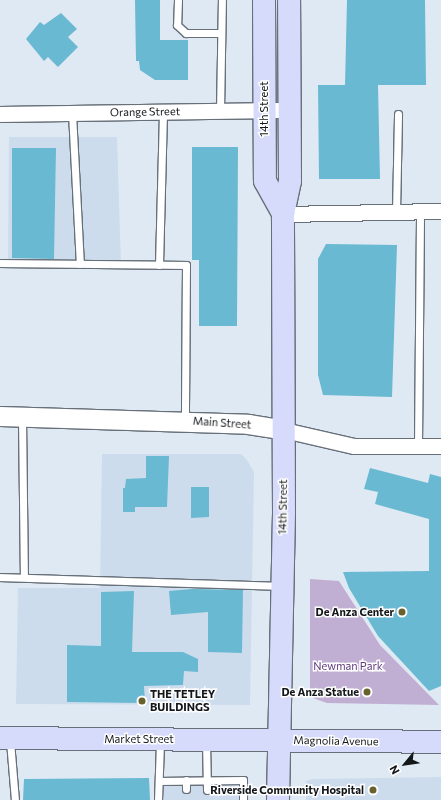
<!DOCTYPE html>
<html>
<head>
<meta charset="utf-8">
<style>
  body { margin:0 }
  #map { position:relative; width:441px; height:800px; overflow:hidden; background:#dfe9f3; font-family:Commissioner,sans-serif }
  div>[style] { position:absolute }
  .built>* { inset:0; background:#cddcec }
  .green>* { inset:0; background:#c1aed3 }
  .building>* { inset:0; background:#68b9d1 }
  .roads { filter:drop-shadow(1px 0 #677079) drop-shadow(-1px 0 #677079) drop-shadow(0 1px #677079) drop-shadow(0 -1px #677079) }
  .service>* { height:7px; margin:-3.5px; padding:0 3.5px; transform-origin:3.5px; border-radius:3.5px; background:#fff }
  .minor>* { height:15px; margin:-7.5px; padding:0 7.5px; transform-origin:7.5px; border-radius:7.5px; background:#fff }
  .tertiary>* { height:19px; margin:-9.5px; padding:0 9.5px; transform-origin:9.5px; border-radius:9.5px; background:#fff }
  .primary>* { height:22px; margin:-11px; padding:0 11px; transform-origin:11px; border-radius:11px; background:#d6dafb }
  .dots>* { width:11px; height:11px; translate:-50% -50%; box-sizing:border-box; border:2px solid #fff; border-radius:50% }
  span { translate:-50% -50%; white-space:nowrap; text-align:center; line-height:1.15; -webkit-text-stroke:3px #fff; paint-order:stroke }
  .street-label { font-size:11px; color:#13171a }
  .poi-label { font-size:11px; color:#13171a; font-weight:700 }
  .right { translate:-100% -50%; text-align:right }
  .left { translate:0 -50%; text-align:left }
  .park-label { font-size:11px; color:#5f397e }
  .north { position:absolute; left:385px; top:744px; width:40px; height:40px; -webkit-text-stroke:3px #fff; paint-order:stroke; rotate:241deg; font-size:11px; font-weight:700; line-height:16px; text-align:center; color:#13171a }
  .north::after { content:''; display:block; margin:auto; width:14px; height:18px; background:#13171a; clip-path:polygon(50% 0,100% 100%,50% 72%,0 100%) }
</style>
</head>
<body>
<div id="map">
  <div class="built">
    <div style="clip-path:polygon(9px 137px,117px 137px,121px 266px,8px 266px)"></div>
    <div style="clip-path:polygon(102px 454px,241px 454px,247px 460px,254px 472px,250px 705px,16px 704px,18px 588px,100px 588px)"></div>
    <div style="clip-path:polygon(162px 776px,248px 776px,249px 800px,163px 800px)"></div>
    <div style="clip-path:polygon(441px 777px,441px 800px,306px 800px,306px 781px,312px 779px)"></div>
  </div>
  <div class="green">
    <div style="clip-path:polygon(310px 579px,339px 581px,380px 645px,439px 705px,327px 703px,310px 697px)"></div>
  </div>
  <div class="building">
    <div style="clip-path:polygon(135px 0,160px 0,160px 40px,188px 40px,188px 80px,155px 80px,140px 70px,139px 61px,136px 61px)"></div>
    <div style="clip-path:polygon(347px 0,425px 0,426px 85px,378px 85px,380px 179px,319px 179px,318px 85px,345px 85px)"></div>
    <div style="clip-path:polygon(61px 13px,77px 29px,68px 37px,78px 47px,58px 67px,48px 57px,44px 61px,26px 39px,40px 22px,44px 25px)"></div>
    <div style="clip-path:polygon(192px 147px,238px 147px,237px 326px,199px 326px,199px 260px,192px 260px)"></div>
    <div style="clip-path:polygon(12px 148px,56px 148px,54px 259px,12px 258px)"></div>
    <div style="clip-path:polygon(326px 244px,397px 245px,392px 397px,323px 395px,318px 375px,318px 259px)"></div>
    <div style="clip-path:polygon(146px 456px,169px 456px,167px 507px,135px 507px,135px 512px,123px 512px,123px 488px,125px 488px,126px 479px,146px 478px)"></div>
    <div style="clip-path:polygon(370px 468px,428px 483px,430px 474px,441px 477px,441px 686px,429px 691px,378px 636px,349px 588px,343px 572px,429px 571px,429px 519px,375px 504px,378px 492px,364px 489px)"></div>
    <div style="clip-path:polygon(191px 487px,209px 487px,209px 517px,191px 518px)"></div>
    <div style="clip-path:polygon(192px 589px,243px 590px,242px 653px,208px 652px,208px 612px,171px 615px,169px 591px)"></div>
    <div style="clip-path:polygon(134px 591px,132px 652px,183px 652px,198px 659px,198px 672px,184px 671px,183px 685px,144px 686px,145px 703px,67px 702px,67px 645px,101px 646px,101px 592px)"></div>
    <div style="clip-path:polygon(149px 778px,150px 800px,23px 800px,24px 779px)"></div>
  </div>
  <div class="roads">
    <div class="service">
      <div style="left:178px;top:0;width:25px;rotate:92deg"></div>
      <div style="left:177px;top:25px;width:12px;rotate:42deg"></div>
      <div style="left:186px;top:33px;width:35px"></div>
      <div style="left:220px;top:111px;width:111px;rotate:-89deg"></div>
      <div style="left:72px;top:113px;width:151px;rotate:87deg"></div>
      <div style="left:396px;top:212px;width:98px;rotate:-88.8deg"></div>
      <div style="left:0;top:263px;width:186px;rotate:0.6deg"></div>
      <div style="left:186px;top:265px;width:156px;rotate:90.4deg"></div>
      <div style="left:159px;top:265px;width:153px;rotate:-88.5deg"></div>
      <div style="left:22px;top:418px;width:159px;rotate:89.3deg"></div>
      <div style="left:418px;top:446px;width:235px;rotate:-89.5deg"></div>
      <div style="left:0;top:577px;width:280px;rotate:1.8deg"></div>
      <div style="left:10px;top:741px;width:59px;rotate:85.2deg"></div>
      <div style="left:206px;top:741px;width:49px;rotate:88.8deg"></div>
      <div style="left:159px;top:781px;width:84px;rotate:-0.7deg"></div>
      <div style="left:243px;top:780px;width:20px;rotate:90deg"></div>
      <div style="left:186px;top:789px;width:9px;rotate:-90deg"></div>
      <div style="left:158px;top:800px;width:58px;rotate:-88deg"></div>
    </div>
    <div class="minor">
      <div style="left:0;top:114px;width:289px;rotate:-0.8deg"></div>
      <div style="left:283px;top:214px;width:158px;rotate:-1.1deg"></div>
      <div style="left:284px;top:430px;width:72px;rotate:12.9deg"></div>
      <div style="left:354px;top:446px;width:87px"></div>
    </div>
    <div class="tertiary">
      <div style="left:0;top:416px;width:248px;rotate:1.8deg"></div>
      <div style="left:248px;top:424px;width:36px;rotate:9deg"></div>
    </div>
    <div class="primary">
      <div style="left:264px;top:0;width:181px;rotate:89.7deg"></div>
      <div style="left:265px;top:181px;width:38px;rotate:61deg"></div>
      <div style="left:0;top:738px;width:441px;rotate:0.5deg"></div>
      <div style="left:278px;top:800px;width:287px;rotate:-88.8deg"></div>
      <div style="left:284px;top:513px;width:299px;rotate:-90.2deg"></div>
      <div style="left:283px;top:214px;width:34px;rotate:-78deg"></div>
      <div style="left:290px;top:181px;width:181px;rotate:-90.3deg"></div>
    </div>
  </div>
  <div class="dots">
    <div style="left:402px;top:612px;background:#68602d"></div>
    <div style="left:367px;top:692px;background:#68602d"></div>
    <div style="left:142px;top:701px;background:#68602d"></div>
    <div style="left:373px;top:790px;background:#68602d"></div>
  </div>
  <div class="street-label">
    <span style="left:264px;top:109px;rotate:-90deg">14th Street</span>
    <span style="left:145px;top:112px;rotate:-1deg">Orange Street</span>
    <span style="left:222px;top:423px;rotate:4deg">Main Street</span>
    <span style="left:283px;top:507px;rotate:-89deg">14th Street</span>
    <span style="left:139px;top:739px">Market Street</span>
    <span style="left:336px;top:741px;rotate:1deg">Magnolia Avenue</span>
  </div>
  <div class="poi-label">
    <span class="right" style="left:394px;top:612px">De Anza Center</span>
    <span class="right" style="left:359px;top:692px">De Anza Statue</span>
    <span class="left" style="left:150px;top:701px">THE TETLEY<br>BUILDINGS</span>
    <span class="right" style="left:364px;top:790px">Riverside Community Hospital</span>
  </div>
  <div class="park-label">
    <span style="left:348px;top:666px">Newman Park</span>
  </div>
  <div class="north">N</div>
</div>
</body>
</html>
